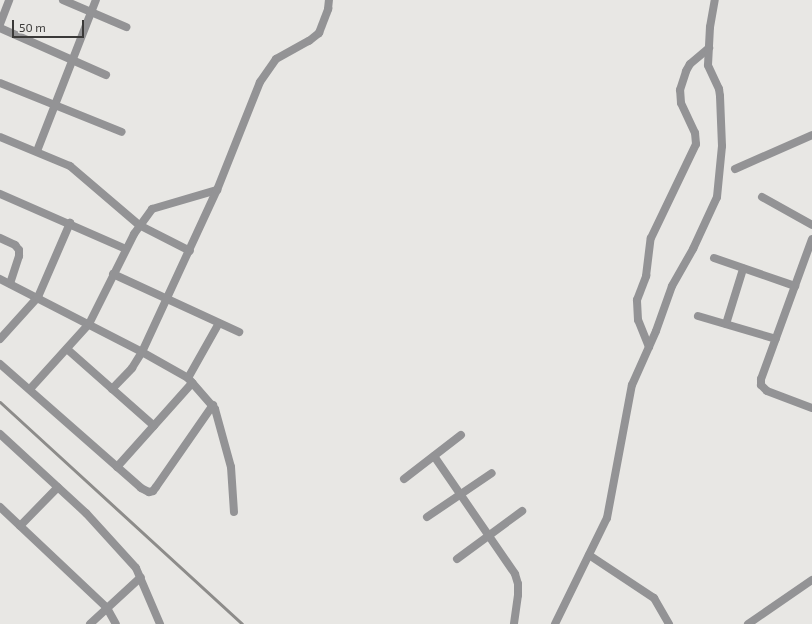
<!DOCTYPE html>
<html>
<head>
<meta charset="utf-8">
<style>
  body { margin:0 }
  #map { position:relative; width:812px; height:624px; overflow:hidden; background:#e8e7e4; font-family:"Exo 2",sans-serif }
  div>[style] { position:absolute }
  .minor>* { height:8px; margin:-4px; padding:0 4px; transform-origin:4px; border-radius:4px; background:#939395 }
  .tertiary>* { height:8px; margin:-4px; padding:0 4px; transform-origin:4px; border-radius:4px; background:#939395 }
  .rail>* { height:3px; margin:-1.5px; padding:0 1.5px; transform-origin:1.5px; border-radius:1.5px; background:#8d8c8a }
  span { translate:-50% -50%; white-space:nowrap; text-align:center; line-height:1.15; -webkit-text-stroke:4px #e8e7e4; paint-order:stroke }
  .scale { position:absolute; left:12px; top:20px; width:72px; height:18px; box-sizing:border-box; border:2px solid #3a3938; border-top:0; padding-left:5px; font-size:12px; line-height:14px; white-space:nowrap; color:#3a3938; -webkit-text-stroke:3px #e8e7e4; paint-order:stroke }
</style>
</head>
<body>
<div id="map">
  <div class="minor">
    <div style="left:63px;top:0;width:69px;rotate:23.2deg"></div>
    <div style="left:0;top:24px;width:26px;rotate:-69deg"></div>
    <div style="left:0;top:28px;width:116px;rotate:23.9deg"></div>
    <div style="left:0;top:83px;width:131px;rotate:21.9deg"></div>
    <div style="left:0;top:137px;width:76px;rotate:22.5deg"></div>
    <div style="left:70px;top:166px;width:91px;rotate:40.5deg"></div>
    <div style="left:139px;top:225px;width:57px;rotate:27deg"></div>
    <div style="left:37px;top:151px;width:162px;rotate:-68.7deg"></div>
    <div style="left:735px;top:169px;width:84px;rotate:-23.8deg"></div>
    <div style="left:0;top:194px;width:137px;rotate:23.6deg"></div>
    <div style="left:762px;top:197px;width:57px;rotate:29.2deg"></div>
    <div style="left:0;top:238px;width:17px;rotate:25deg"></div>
    <div style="left:15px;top:245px;width:6px;rotate:51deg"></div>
    <div style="left:19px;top:250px;width:6px;rotate:90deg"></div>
    <div style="left:19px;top:256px;width:29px;rotate:108deg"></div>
    <div style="left:812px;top:239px;width:149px;rotate:110deg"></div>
    <div style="left:761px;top:379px;width:6px;rotate:90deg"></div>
    <div style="left:761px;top:385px;width:8px;rotate:45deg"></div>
    <div style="left:767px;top:391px;width:48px;rotate:20.7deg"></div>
    <div style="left:714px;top:258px;width:86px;rotate:19.1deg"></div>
    <div style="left:113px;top:274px;width:139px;rotate:24.7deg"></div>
    <div style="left:0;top:279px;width:160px;rotate:27.2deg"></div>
    <div style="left:142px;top:352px;width:53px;rotate:29.5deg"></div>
    <div style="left:188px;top:378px;width:41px;rotate:48.9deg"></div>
    <div style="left:215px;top:409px;width:60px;rotate:74.6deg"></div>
    <div style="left:231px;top:467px;width:45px;rotate:86.2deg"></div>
    <div style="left:698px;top:316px;width:81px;rotate:16.4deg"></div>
    <div style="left:726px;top:324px;width:58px;rotate:-72.8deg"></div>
    <div style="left:0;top:339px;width:57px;rotate:-47.9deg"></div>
    <div style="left:38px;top:297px;width:81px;rotate:-66.6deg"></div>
    <div style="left:649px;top:347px;width:29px;rotate:-112deg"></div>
    <div style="left:638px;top:320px;width:20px;rotate:-93deg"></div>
    <div style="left:637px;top:300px;width:26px;rotate:-69deg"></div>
    <div style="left:646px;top:276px;width:38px;rotate:-83deg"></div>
    <div style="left:651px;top:238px;width:104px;rotate:-64.4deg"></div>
    <div style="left:696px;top:144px;width:11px;rotate:-95deg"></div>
    <div style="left:695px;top:133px;width:33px;rotate:-115deg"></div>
    <div style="left:681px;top:103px;width:13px;rotate:-94deg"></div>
    <div style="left:680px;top:90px;width:20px;rotate:-72deg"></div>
    <div style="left:686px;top:71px;width:8px;rotate:-60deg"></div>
    <div style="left:690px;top:64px;width:25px;rotate:-40deg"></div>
    <div style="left:67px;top:349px;width:116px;rotate:41.5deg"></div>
    <div style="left:0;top:364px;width:188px;rotate:41.3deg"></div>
    <div style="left:141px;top:488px;width:9px;rotate:27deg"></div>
    <div style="left:149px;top:492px;width:4px;rotate:-14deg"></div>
    <div style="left:153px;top:491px;width:5px;rotate:-53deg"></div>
    <div style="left:156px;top:487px;width:100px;rotate:-55.2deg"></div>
    <div style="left:188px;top:378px;width:63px;rotate:-60.6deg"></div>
    <div style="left:30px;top:389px;width:88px;rotate:-47.8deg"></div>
    <div style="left:89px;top:324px;width:101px;rotate:-63.4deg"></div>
    <div style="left:134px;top:234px;width:31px;rotate:-54deg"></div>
    <div style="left:152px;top:209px;width:68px;rotate:-16.3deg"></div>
    <div style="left:112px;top:389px;width:29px;rotate:-46deg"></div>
    <div style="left:132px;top:368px;width:19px;rotate:-58deg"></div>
    <div style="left:142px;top:352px;width:179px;rotate:-65.2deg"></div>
    <div style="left:217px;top:190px;width:116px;rotate:-68.3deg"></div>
    <div style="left:260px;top:82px;width:28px;rotate:-55deg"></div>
    <div style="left:276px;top:59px;width:38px;rotate:-29deg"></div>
    <div style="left:309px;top:41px;width:13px;rotate:-39deg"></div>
    <div style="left:319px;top:33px;width:26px;rotate:-69deg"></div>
    <div style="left:328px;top:9px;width:9px;rotate:-84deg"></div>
    <div style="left:0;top:434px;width:117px;rotate:42.6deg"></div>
    <div style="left:86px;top:513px;width:74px;rotate:47.7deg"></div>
    <div style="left:136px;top:568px;width:61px;rotate:66.8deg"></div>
    <div style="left:434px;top:456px;width:143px;rotate:55.5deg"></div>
    <div style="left:515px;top:574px;width:10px;rotate:73deg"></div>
    <div style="left:518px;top:584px;width:11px;rotate:90deg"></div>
    <div style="left:518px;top:595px;width:29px;rotate:98deg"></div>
    <div style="left:117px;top:467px;width:113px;rotate:-48.2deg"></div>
    <div style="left:404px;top:479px;width:72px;rotate:-37.7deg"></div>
    <div style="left:0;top:507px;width:147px;rotate:43.3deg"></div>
    <div style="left:107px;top:608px;width:18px;rotate:61deg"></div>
    <div style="left:427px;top:517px;width:78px;rotate:-34.1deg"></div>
    <div style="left:20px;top:526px;width:54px;rotate:-45.7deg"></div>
    <div style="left:589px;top:555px;width:78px;rotate:33.5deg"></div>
    <div style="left:654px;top:598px;width:30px;rotate:60deg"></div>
    <div style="left:457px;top:559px;width:81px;rotate:-36.4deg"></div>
    <div style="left:90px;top:624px;width:69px;rotate:-42.7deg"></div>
    <div style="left:555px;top:624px;width:118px;rotate:-63.9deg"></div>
    <div style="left:607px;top:518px;width:135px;rotate:-79.4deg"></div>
    <div style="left:632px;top:385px;width:59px;rotate:-66deg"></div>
    <div style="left:656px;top:331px;width:48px;rotate:-70.4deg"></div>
    <div style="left:672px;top:286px;width:43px;rotate:-60.4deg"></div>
    <div style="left:693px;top:249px;width:57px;rotate:-65.2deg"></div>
    <div style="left:717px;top:197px;width:51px;rotate:-84.4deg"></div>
    <div style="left:722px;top:146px;width:50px;rotate:-92.3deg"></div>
    <div style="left:720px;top:96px;width:7px;rotate:-98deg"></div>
    <div style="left:719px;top:89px;width:26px;rotate:-115deg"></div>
    <div style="left:708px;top:65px;width:38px;rotate:-87deg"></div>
    <div style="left:710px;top:27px;width:27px;rotate:-80deg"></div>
  </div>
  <div class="tertiary">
    <div style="left:748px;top:624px;width:78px;rotate:-34.5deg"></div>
  </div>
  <div class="rail">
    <div style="left:0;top:402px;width:328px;rotate:42.5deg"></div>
  </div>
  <div class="scale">50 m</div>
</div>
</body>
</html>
